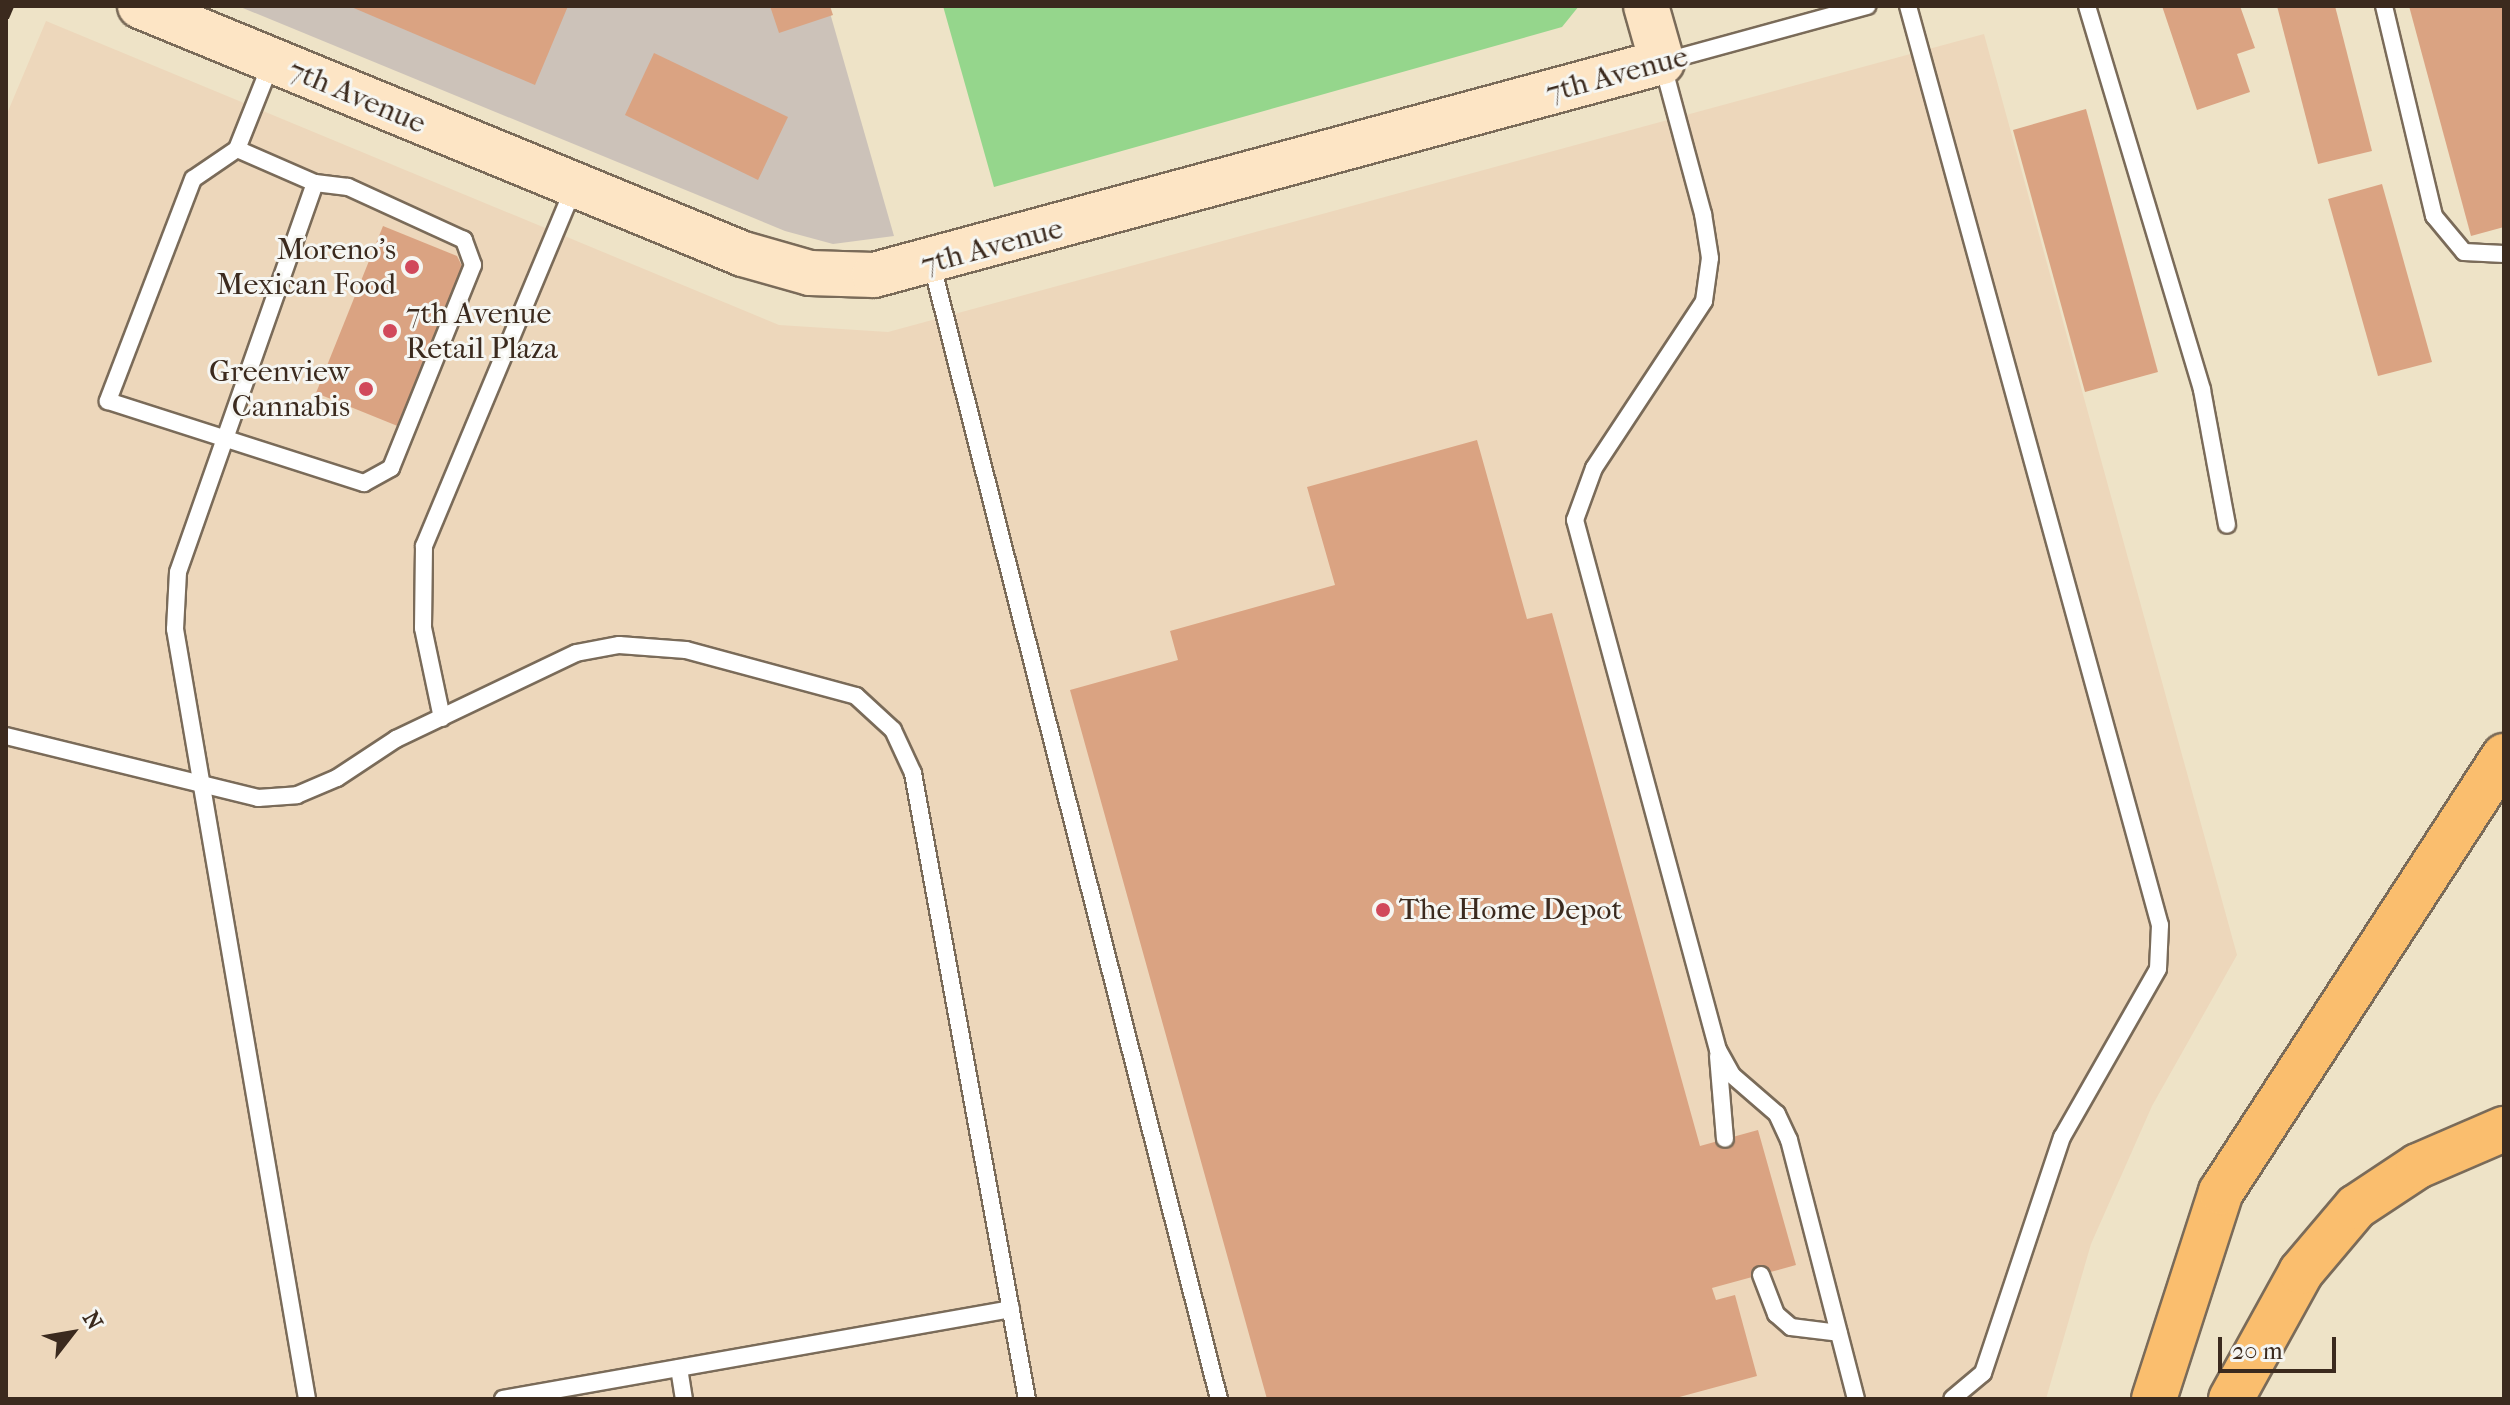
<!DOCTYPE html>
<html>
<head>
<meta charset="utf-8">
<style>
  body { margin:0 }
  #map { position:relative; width:2510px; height:1405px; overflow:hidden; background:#eee3c7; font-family:"IM FELL French Canon",serif }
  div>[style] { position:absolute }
  .built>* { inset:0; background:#edd7bb }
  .industrial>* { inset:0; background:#ccc2b9 }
  .green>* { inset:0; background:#95d68c }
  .building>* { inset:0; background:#daa382 }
  .roads { filter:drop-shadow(2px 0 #7a6b59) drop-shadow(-2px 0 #7a6b59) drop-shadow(0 2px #7a6b59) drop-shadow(0 -2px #7a6b59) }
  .lane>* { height:16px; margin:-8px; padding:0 8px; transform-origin:8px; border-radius:8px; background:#fff }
  .secondary>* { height:44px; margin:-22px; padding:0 22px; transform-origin:22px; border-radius:22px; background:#fde5c5 }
  .highway>* { height:44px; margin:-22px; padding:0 22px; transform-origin:22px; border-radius:22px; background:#fabe6e }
  .rail>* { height:6px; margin-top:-3px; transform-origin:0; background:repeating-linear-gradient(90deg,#3b2a1e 0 12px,transparent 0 18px) }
  .dots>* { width:22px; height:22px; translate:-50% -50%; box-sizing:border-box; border:4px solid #f6f6f2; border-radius:50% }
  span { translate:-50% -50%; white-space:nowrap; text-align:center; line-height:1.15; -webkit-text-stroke:6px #f6f6f2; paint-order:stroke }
  .street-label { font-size:30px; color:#3b2a1e }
  .poi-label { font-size:30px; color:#3b2a1e }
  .right { translate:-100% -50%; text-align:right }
  .left { translate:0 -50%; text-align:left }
  .frame { position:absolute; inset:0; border:8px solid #3b2a1e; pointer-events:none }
  .north { position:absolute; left:32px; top:1293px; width:80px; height:80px; -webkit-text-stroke:6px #f6f6f2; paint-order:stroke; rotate:59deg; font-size:22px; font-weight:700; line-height:32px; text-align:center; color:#3b2a1e }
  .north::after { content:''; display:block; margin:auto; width:28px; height:36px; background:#3b2a1e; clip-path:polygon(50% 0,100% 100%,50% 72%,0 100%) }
  .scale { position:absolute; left:2218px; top:1337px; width:118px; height:36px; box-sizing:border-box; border:4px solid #3b2a1e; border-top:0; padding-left:10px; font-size:24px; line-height:28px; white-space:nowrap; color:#3b2a1e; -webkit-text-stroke:6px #f6f6f2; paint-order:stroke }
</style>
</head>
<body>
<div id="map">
  <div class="built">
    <div style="clip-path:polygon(46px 21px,779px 325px,888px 332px,1984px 34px,2237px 955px,2152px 1106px,2091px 1244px,2046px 1399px,6px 1399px,6px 116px)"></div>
  </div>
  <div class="industrial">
    <div style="clip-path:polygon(238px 6px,828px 6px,894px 236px,833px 244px,785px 231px)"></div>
  </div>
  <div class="green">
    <div style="clip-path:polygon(943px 6px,1579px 6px,1562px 27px,994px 187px)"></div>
  </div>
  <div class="building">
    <div style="clip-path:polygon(349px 6px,568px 6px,535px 85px)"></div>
    <div style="clip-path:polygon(770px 6px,830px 6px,833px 15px,779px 33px)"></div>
    <div style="clip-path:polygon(2162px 6px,2240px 6px,2255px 48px,2237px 54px,2250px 92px,2197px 110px)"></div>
    <div style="clip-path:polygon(2277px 6px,2335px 6px,2372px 151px,2318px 164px)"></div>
    <div style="clip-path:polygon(2409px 6px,2504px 6px,2504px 227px,2471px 236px)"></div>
    <div style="clip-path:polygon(654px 53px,788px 117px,758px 180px,625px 115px)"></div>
    <div style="clip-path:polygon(2086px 109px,2158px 372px,2085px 392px,2013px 130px)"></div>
    <div style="clip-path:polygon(2382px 184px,2432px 362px,2378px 376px,2328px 199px)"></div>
    <div style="clip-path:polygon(383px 226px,457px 256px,464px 270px,400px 427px,316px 393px)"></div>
    <div style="clip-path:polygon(1477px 440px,1527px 619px,1552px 613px,1700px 1146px,1758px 1130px,1796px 1265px,1712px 1288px,1716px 1300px,1735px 1295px,1757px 1376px,1672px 1399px,1267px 1399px,1070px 690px,1178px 660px,1170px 631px,1335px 585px,1307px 487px)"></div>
  </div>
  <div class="roads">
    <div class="lane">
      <div style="left:1908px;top:6px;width:953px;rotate:74.67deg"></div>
      <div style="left:2160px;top:925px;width:44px;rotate:92.6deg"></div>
      <div style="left:2158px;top:969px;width:193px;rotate:119.7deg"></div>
      <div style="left:2062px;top:1137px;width:249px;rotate:108.5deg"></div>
      <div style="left:1983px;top:1373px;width:40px;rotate:140deg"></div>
      <div style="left:2087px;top:6px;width:401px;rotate:73.3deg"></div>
      <div style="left:2202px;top:390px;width:137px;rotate:79.5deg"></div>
      <div style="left:2384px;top:6px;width:216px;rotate:76.6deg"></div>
      <div style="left:2434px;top:216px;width:47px;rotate:50.2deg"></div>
      <div style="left:2464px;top:252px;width:40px;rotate:2.9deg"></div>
      <div style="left:272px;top:61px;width:95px;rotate:111.7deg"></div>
      <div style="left:237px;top:149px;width:85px;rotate:23.6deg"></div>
      <div style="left:315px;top:183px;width:412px;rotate:109.4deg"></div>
      <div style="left:178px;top:572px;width:57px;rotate:93deg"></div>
      <div style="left:175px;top:629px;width:781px;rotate:80.27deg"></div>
      <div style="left:237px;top:149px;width:53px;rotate:145.7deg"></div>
      <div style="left:193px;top:179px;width:238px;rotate:111deg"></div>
      <div style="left:108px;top:401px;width:269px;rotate:17.8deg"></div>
      <div style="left:364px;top:483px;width:31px;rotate:-29deg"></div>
      <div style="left:391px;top:468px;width:219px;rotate:-68deg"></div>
      <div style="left:473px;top:265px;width:27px;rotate:-110deg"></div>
      <div style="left:464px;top:240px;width:128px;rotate:-155.4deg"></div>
      <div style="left:348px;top:187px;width:33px;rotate:-173deg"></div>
      <div style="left:932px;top:265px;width:1170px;rotate:75.8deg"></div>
      <div style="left:442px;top:718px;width:92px;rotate:-101.9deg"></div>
      <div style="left:423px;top:628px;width:82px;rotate:-89.3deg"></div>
      <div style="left:424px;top:546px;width:388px;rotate:-67.3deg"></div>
      <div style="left:6px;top:736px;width:260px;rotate:13.8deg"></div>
      <div style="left:258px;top:798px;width:39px;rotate:-4deg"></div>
      <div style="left:297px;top:795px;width:43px;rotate:-23deg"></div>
      <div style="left:337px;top:778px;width:71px;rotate:-33.5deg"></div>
      <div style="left:396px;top:739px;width:199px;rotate:-25.5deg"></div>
      <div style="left:576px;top:653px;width:44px;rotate:-10.5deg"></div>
      <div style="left:619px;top:645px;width:67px;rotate:4.3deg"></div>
      <div style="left:686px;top:650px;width:176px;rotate:15.1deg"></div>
      <div style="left:856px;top:696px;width:50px;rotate:42.6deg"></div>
      <div style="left:893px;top:730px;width:47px;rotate:65.1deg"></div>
      <div style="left:913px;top:773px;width:636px;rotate:79.68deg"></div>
      <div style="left:1718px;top:1056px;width:83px;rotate:85.2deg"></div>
      <div style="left:1761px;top:1275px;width:42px;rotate:69deg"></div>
      <div style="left:1776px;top:1314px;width:20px;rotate:41deg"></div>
      <div style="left:1791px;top:1327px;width:48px;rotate:7.1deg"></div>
      <div style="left:679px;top:1368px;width:31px;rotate:81deg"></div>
      <div style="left:503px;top:1399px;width:516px;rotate:-10.05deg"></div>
      <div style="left:1856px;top:1399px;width:268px;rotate:-104.5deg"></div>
      <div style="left:1789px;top:1140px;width:29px;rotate:-115deg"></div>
      <div style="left:1777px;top:1114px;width:60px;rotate:-139.1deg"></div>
      <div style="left:1732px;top:1075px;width:29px;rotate:-119deg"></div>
      <div style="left:1718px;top:1050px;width:549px;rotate:-105.1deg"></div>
      <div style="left:1575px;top:520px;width:55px;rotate:-69.9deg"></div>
      <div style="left:1594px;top:468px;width:200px;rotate:-56.6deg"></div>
      <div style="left:1704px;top:301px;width:43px;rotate:-82.1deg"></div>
      <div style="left:1710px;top:258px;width:45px;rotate:-99deg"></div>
      <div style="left:1703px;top:214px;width:157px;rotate:-105.1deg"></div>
      <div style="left:1662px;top:62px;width:213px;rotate:-15.3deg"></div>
    </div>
    <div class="secondary">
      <div style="left:140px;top:6px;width:652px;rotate:22.36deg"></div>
      <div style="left:743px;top:254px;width:70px;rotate:15.8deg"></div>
      <div style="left:810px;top:273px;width:64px;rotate:1.8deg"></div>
      <div style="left:874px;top:275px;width:816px;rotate:-15.13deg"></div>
      <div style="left:1662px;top:62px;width:58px;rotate:-105.9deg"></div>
    </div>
    <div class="highway">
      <div style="left:2154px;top:1399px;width:218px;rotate:-72.1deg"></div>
      <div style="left:2221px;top:1192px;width:520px;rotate:-57.01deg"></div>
      <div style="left:2231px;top:1399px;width:145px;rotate:-61.1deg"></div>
      <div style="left:2301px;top:1272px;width:85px;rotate:-49.8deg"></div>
      <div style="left:2356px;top:1207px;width:74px;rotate:-33.5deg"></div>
      <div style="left:2418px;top:1166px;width:94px;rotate:-23.3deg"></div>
    </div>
  </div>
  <div class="rail">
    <div style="left:6px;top:18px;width:13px;rotate:-67deg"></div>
  </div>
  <div class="dots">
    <div style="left:412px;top:267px;background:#d1495b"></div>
    <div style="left:390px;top:331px;background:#d1495b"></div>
    <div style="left:366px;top:389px;background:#d1495b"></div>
    <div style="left:1383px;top:910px;background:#d1495b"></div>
  </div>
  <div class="street-label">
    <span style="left:1617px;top:75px;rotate:-15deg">7th Avenue</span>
    <span style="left:357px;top:97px;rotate:23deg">7th Avenue</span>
    <span style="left:992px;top:247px;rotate:-15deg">7th Avenue</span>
  </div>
  <div class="poi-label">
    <span class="right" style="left:396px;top:267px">Moreno's<br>Mexican Food</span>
    <span class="left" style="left:406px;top:331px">7th Avenue<br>Retail Plaza</span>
    <span class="right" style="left:350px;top:389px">Greenview<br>Cannabis</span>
    <span class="left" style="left:1399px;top:910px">The Home Depot</span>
  </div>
  <div class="frame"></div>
  <div class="north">N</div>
  <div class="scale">20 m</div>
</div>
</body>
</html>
